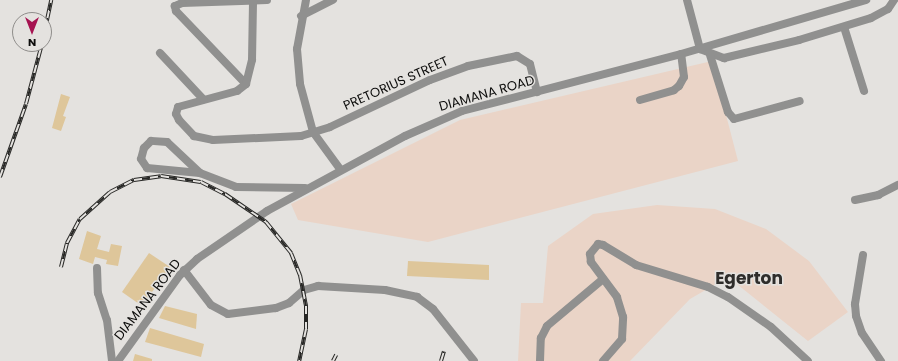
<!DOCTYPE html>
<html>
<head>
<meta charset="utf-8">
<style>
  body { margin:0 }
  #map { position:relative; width:898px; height:361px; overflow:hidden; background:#e4e2df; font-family:Poppins,sans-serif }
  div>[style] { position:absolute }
  .industrial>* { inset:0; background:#ead4c7 }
  .building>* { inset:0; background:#dec69a }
  .minor>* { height:8px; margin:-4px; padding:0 4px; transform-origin:4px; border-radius:4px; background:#90908f }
  .rail>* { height:4px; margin-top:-2px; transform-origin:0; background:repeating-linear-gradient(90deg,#e4e2df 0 8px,#272725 0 16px); box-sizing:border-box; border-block:1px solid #272725 }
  span { translate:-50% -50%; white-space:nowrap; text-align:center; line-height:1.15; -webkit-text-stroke:3px #e4e2df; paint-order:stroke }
  .street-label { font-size:13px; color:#0c0c0b }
  .district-label { font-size:17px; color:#2e2d2b; font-weight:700 }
  .north { position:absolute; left:12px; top:12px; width:40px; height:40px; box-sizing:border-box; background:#e4e2df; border:1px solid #8e8c8a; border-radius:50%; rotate:180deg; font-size:11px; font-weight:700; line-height:16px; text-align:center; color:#0c0c0b }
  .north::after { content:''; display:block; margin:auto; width:14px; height:18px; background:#a61351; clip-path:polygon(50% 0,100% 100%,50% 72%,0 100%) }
</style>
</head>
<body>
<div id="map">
  <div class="industrial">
    <div style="clip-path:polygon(712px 61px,738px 161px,428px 242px,298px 220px,291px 204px,460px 120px)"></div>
    <div style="clip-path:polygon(657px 205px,715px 209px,766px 229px,809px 261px,848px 312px,808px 341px,728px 277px,690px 299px,630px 361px,518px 361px,521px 303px,543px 303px,548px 246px,593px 214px)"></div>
  </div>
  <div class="building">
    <div style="clip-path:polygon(61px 94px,70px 97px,63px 116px,66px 117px,61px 131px,52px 128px)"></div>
    <div style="clip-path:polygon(87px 231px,101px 236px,97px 249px,109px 252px,111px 244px,122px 246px,118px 266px,106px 264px,107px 260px,95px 257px,93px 264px,79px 259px)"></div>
    <div style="clip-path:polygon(149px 253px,170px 267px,142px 306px,122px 292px)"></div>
    <div style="clip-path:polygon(408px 261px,489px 265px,489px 280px,407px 276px)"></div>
    <div style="clip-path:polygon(165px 306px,197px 314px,196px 329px,159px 318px)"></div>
    <div style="clip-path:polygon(150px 328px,204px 344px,201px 357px,145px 342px)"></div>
    <div style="clip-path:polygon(135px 354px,152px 359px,152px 361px,133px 361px)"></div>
  </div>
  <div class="minor">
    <div style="left:267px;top:0;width:85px;rotate:178deg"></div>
    <div style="left:182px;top:3px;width:8px;rotate:157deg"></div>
    <div style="left:175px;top:6px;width:5px;rotate:79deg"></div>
    <div style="left:176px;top:11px;width:101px;rotate:46.2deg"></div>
    <div style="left:246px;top:84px;width:11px;rotate:142deg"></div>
    <div style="left:237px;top:91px;width:61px;rotate:164.8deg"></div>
    <div style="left:178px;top:107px;width:7px;rotate:106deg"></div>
    <div style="left:176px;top:114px;width:7px;rotate:63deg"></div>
    <div style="left:179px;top:120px;width:22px;rotate:47deg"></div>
    <div style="left:194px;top:136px;width:19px;rotate:12deg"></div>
    <div style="left:213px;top:140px;width:88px;rotate:-2.6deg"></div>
    <div style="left:301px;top:136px;width:30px;rotate:-17deg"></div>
    <div style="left:330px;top:127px;width:110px;rotate:-25.2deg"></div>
    <div style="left:430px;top:80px;width:40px;rotate:-20.2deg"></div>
    <div style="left:468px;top:66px;width:50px;rotate:-11.5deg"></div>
    <div style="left:517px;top:56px;width:15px;rotate:32deg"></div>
    <div style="left:530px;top:64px;width:29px;rotate:76deg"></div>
    <div style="left:306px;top:0;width:50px;rotate:100.4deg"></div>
    <div style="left:297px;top:49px;width:35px;rotate:85deg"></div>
    <div style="left:300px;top:84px;width:50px;rotate:74.8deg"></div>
    <div style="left:313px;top:132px;width:46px;rotate:53.9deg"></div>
    <div style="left:687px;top:0;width:51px;rotate:75.1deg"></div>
    <div style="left:700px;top:49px;width:26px;rotate:21deg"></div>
    <div style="left:724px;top:58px;width:77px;rotate:-13.5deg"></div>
    <div style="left:799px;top:40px;width:75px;rotate:-17deg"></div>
    <div style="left:871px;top:18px;width:19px;rotate:-28deg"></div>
    <div style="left:888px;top:9px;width:11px;rotate:-56deg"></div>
    <div style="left:301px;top:16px;width:36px;rotate:-27deg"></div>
    <div style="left:844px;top:27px;width:67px;rotate:72.6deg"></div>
    <div style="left:160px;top:53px;width:63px;rotate:46.9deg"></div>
    <div style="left:710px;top:55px;width:60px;rotate:72.5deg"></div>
    <div style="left:728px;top:112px;width:9px;rotate:49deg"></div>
    <div style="left:734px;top:119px;width:68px;rotate:-15.3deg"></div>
    <div style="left:246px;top:84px;width:25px;rotate:-76deg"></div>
    <div style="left:252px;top:60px;width:60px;rotate:-89deg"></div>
    <div style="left:640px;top:100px;width:35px;rotate:-16deg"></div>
    <div style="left:674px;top:90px;width:6px;rotate:-39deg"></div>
    <div style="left:679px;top:86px;width:10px;rotate:-61deg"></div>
    <div style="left:684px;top:77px;width:23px;rotate:-97deg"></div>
    <div style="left:200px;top:173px;width:45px;rotate:-136.8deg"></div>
    <div style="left:167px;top:142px;width:16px;rotate:-176deg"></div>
    <div style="left:151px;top:141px;width:10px;rotate:135deg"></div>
    <div style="left:144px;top:148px;width:11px;rotate:105deg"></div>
    <div style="left:141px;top:159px;width:11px;rotate:56deg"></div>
    <div style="left:147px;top:168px;width:53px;rotate:5.4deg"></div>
    <div style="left:200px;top:173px;width:39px;rotate:21deg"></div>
    <div style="left:236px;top:187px;width:69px;rotate:0.8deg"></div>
    <div style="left:855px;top:200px;width:24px;rotate:-12deg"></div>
    <div style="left:878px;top:195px;width:22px;rotate:-27deg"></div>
    <div style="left:863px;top:255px;width:50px;rotate:99.3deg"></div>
    <div style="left:855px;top:304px;width:12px;rotate:85deg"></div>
    <div style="left:856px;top:316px;width:18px;rotate:71deg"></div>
    <div style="left:862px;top:333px;width:34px;rotate:56deg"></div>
    <div style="left:97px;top:268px;width:25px;rotate:88deg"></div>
    <div style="left:98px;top:293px;width:28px;rotate:72deg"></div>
    <div style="left:107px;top:320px;width:41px;rotate:83deg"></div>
    <div style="left:184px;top:270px;width:44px;rotate:52.4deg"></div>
    <div style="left:211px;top:305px;width:19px;rotate:28deg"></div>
    <div style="left:228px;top:314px;width:48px;rotate:-7.1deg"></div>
    <div style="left:276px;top:308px;width:14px;rotate:-21deg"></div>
    <div style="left:289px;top:303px;width:20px;rotate:-41deg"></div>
    <div style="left:304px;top:290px;width:15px;rotate:-16deg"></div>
    <div style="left:318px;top:286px;width:67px;rotate:3.4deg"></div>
    <div style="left:385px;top:290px;width:33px;rotate:12deg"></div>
    <div style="left:417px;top:297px;width:20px;rotate:37deg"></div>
    <div style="left:433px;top:309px;width:66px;rotate:51.7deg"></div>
    <div style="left:118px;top:361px;width:106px;rotate:-54.2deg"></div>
    <div style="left:180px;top:275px;width:23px;rotate:-43deg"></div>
    <div style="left:197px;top:259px;width:85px;rotate:-34.4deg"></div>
    <div style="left:267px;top:211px;width:157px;rotate:-28.5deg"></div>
    <div style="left:405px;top:136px;width:62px;rotate:-23.7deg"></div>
    <div style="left:462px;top:111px;width:226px;rotate:-14.6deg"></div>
    <div style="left:681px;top:54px;width:193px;rotate:-16.3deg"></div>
    <div style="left:540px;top:361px;width:23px;rotate:-88deg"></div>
    <div style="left:541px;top:338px;width:13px;rotate:-63deg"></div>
    <div style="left:547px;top:326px;width:73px;rotate:-40deg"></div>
    <div style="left:603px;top:361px;width:29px;rotate:-49deg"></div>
    <div style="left:622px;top:339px;width:22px;rotate:-87deg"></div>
    <div style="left:623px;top:317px;width:21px;rotate:-107deg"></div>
    <div style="left:617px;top:297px;width:44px;rotate:-126.6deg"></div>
    <div style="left:591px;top:262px;width:8px;rotate:-97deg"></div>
    <div style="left:590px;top:254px;width:13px;rotate:-51deg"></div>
    <div style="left:598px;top:244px;width:5px;rotate:11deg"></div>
    <div style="left:603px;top:245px;width:39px;rotate:31deg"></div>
    <div style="left:636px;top:265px;width:75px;rotate:17deg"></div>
    <div style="left:708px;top:287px;width:22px;rotate:27deg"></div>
    <div style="left:728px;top:297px;width:52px;rotate:34.9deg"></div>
    <div style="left:771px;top:327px;width:50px;rotate:42.6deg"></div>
  </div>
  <div class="rail">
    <div style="left:44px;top:34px;width:35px;rotate:-78deg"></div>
    <div style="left:0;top:177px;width:77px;rotate:-70.4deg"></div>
    <div style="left:26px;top:104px;width:62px;rotate:-75.1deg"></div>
    <div style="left:61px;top:267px;width:25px;rotate:-76deg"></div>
    <div style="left:67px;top:243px;width:27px;rotate:-62deg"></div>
    <div style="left:80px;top:219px;width:40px;rotate:-42deg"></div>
    <div style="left:110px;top:192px;width:27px;rotate:-27deg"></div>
    <div style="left:134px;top:180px;width:27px;rotate:-8deg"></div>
    <div style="left:161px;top:176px;width:40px;rotate:8.5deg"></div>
    <div style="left:201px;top:182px;width:27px;rotate:27deg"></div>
    <div style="left:225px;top:194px;width:50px;rotate:34.3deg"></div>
    <div style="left:266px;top:222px;width:40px;rotate:51deg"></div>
    <div style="left:291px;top:253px;width:24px;rotate:68deg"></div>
    <div style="left:300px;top:275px;width:32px;rotate:79deg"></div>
    <div style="left:306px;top:306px;width:23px;rotate:90deg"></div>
    <div style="left:306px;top:329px;width:33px;rotate:102deg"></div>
    <div style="left:333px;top:361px;width:7px;rotate:-63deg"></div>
    <div style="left:441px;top:361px;width:10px;rotate:-73deg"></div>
  </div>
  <div class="street-label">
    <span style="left:396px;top:84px;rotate:-24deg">PRETORIUS STREET</span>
    <span style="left:487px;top:94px;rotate:-16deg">DIAMANA ROAD</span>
    <span style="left:148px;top:300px;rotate:-52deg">DIAMANA ROAD</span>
  </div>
  <div class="district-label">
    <span style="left:749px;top:279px">Egerton</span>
  </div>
  <div class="north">N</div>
</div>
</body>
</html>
